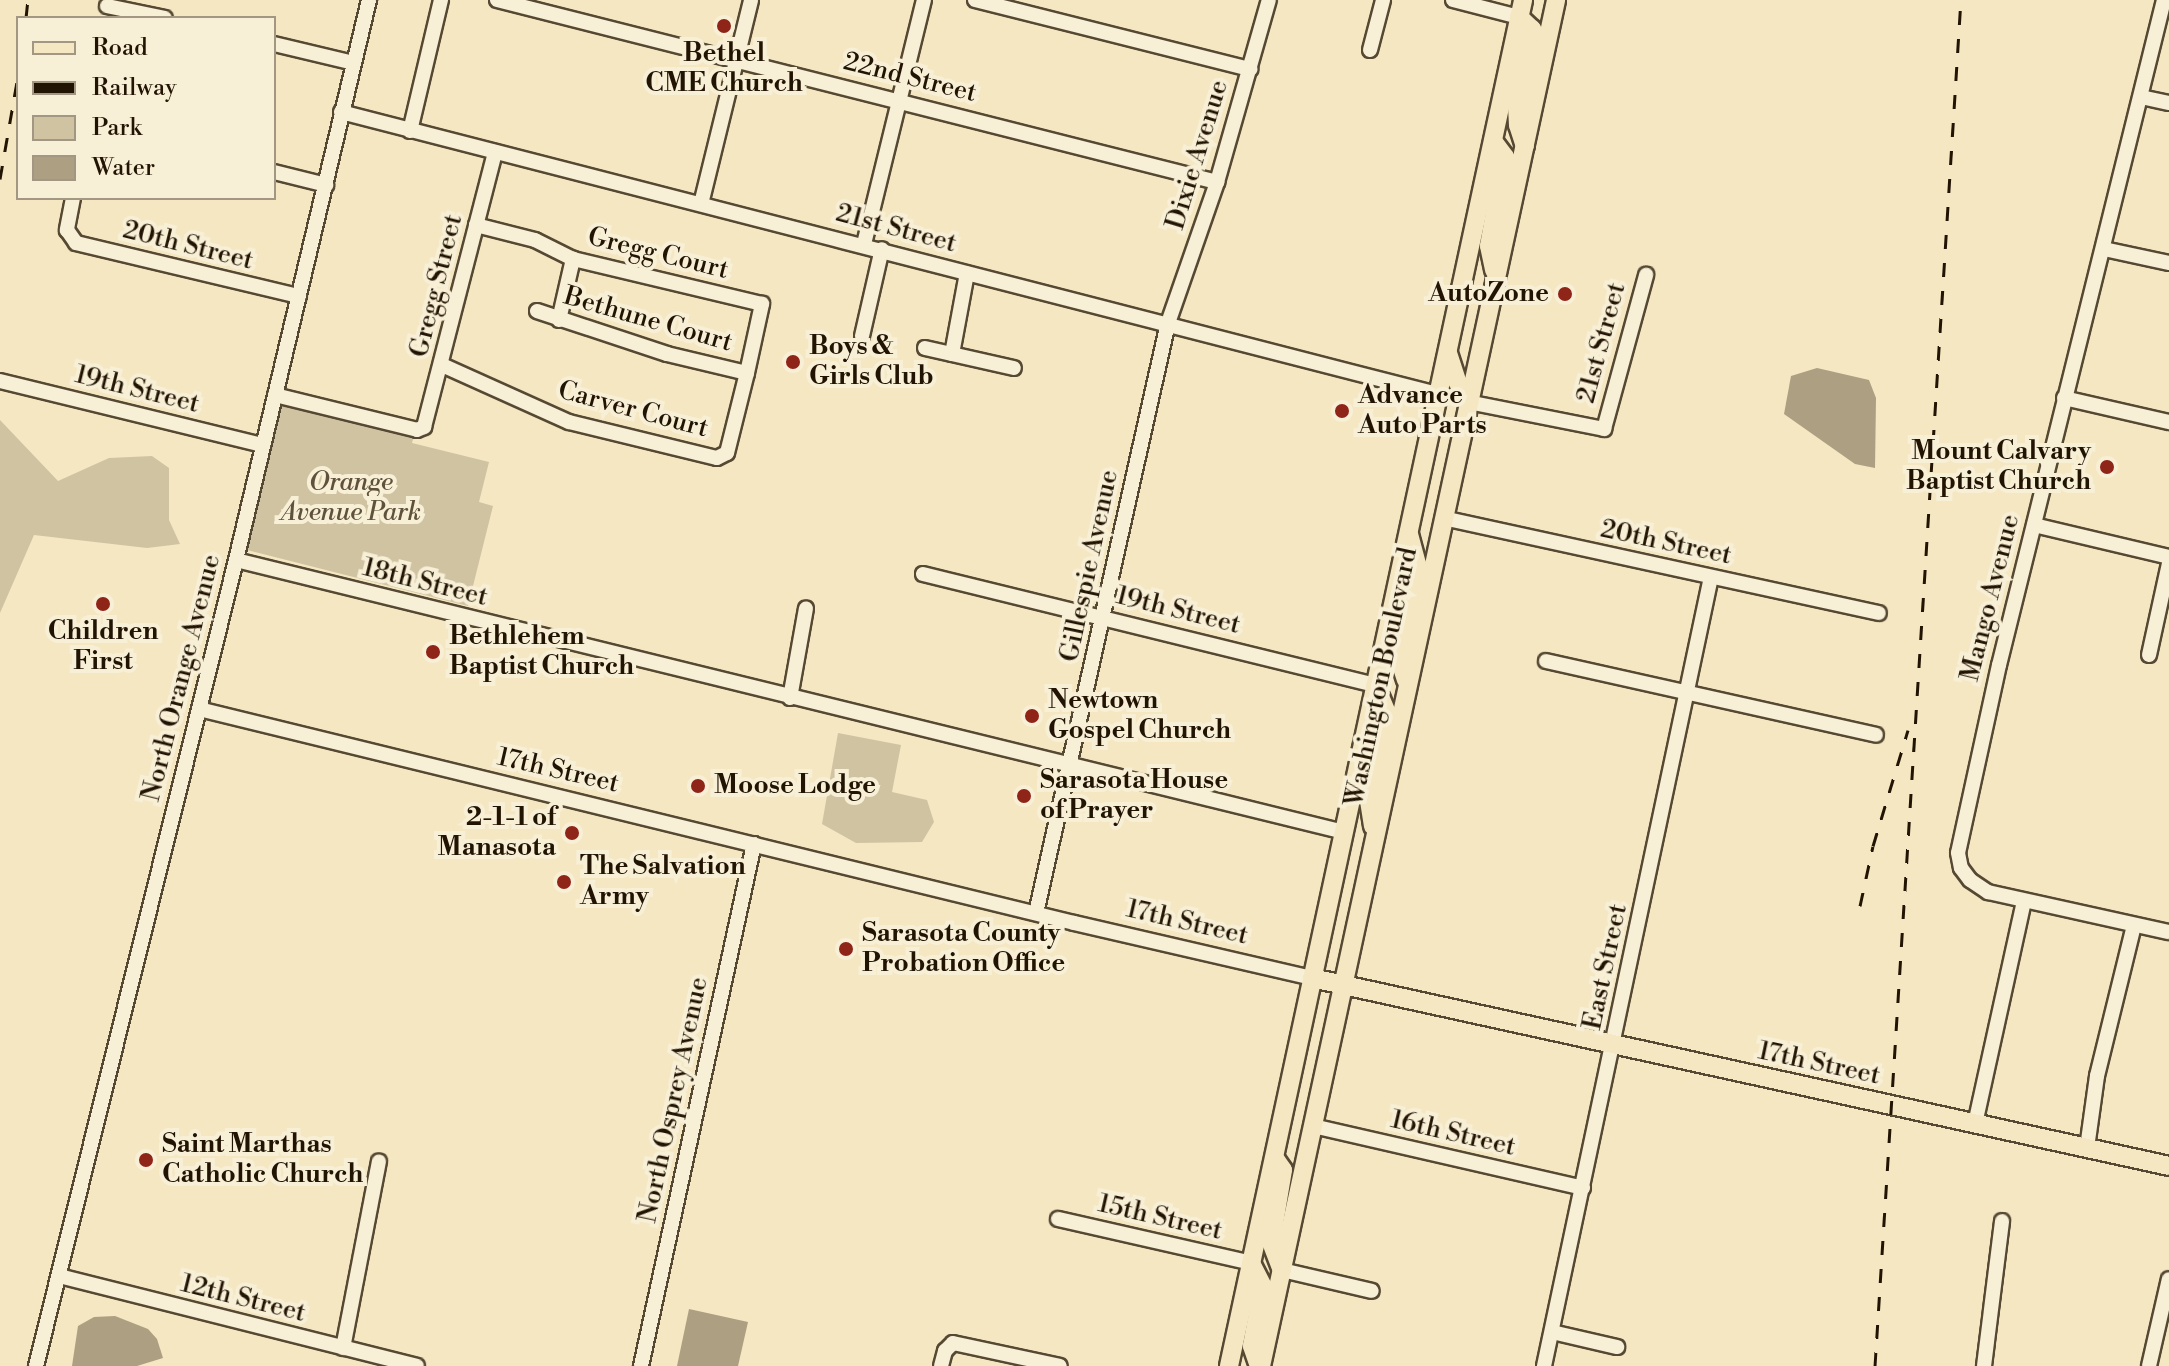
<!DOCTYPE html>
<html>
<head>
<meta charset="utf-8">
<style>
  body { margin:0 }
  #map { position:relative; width:2169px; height:1366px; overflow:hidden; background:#f4e7c2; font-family:"Libre Bodoni",serif }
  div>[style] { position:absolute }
  .green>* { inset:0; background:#d0c3a2 }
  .water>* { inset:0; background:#ad9f81 }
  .roads { filter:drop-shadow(2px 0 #564933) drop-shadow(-2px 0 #564933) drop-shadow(0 2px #564933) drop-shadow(0 -2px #564933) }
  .minor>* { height:14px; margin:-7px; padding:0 7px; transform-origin:7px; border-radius:7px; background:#f8efd7 }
  .major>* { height:18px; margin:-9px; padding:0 9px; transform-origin:9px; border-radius:9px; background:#f4e7c2 }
  .rail>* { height:3px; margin-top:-1.5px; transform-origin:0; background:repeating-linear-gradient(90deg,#221403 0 14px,transparent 0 28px) }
  .dots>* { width:22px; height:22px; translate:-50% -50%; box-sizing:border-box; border:4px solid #f8efd7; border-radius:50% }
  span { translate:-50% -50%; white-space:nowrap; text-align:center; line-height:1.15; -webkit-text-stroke:8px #f8efd7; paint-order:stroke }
  .poi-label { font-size:26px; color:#221403; font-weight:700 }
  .right { translate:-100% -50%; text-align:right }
  .left { translate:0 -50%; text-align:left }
  .street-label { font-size:26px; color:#221403 }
  .park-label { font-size:26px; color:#5f513b; font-style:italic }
  .legend { position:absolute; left:16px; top:16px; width:260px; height:184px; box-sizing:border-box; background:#f8efd7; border:2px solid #a29782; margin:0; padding:10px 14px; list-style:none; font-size:24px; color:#221403 }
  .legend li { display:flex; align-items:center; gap:16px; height:40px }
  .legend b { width:40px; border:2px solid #a29782 }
</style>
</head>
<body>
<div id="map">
  <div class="green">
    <div style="clip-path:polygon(280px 402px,414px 435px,412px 443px,489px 462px,479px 502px,493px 506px,468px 606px,243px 549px)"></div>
    <div style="clip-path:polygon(0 420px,58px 481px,109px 458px,152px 456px,169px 468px,169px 520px,180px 544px,147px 548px,34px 535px,0 613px)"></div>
    <div style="clip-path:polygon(838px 733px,901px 745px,892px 792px,927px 800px,934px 822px,922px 842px,856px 843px,822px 824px)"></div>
  </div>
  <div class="water">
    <div style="clip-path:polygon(1817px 368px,1869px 380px,1876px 398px,1875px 468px,1855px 464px,1784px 414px,1791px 376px)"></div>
    <div style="clip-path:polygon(689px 1309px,748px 1322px,738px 1366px,677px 1366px)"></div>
    <div style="clip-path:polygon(115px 1316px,148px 1329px,157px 1339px,163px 1358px,137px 1366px,72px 1366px,78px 1326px,94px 1317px)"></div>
  </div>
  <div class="roads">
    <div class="minor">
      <div style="left:497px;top:0;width:743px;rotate:14.19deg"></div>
      <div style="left:975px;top:0;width:284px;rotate:14.1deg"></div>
      <div style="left:1453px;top:0;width:68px;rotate:14.4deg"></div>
      <div style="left:2164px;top:0;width:685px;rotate:103.93deg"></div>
      <div style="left:1999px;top:665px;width:192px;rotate:102.3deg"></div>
      <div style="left:1958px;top:853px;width:15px;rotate:79deg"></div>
      <div style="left:1961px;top:868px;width:15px;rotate:53deg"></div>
      <div style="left:1970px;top:880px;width:22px;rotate:34deg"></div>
      <div style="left:1988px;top:892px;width:185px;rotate:12.5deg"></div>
      <div style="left:107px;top:6px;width:59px;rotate:11.7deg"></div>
      <div style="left:274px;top:44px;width:82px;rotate:13.4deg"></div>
      <div style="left:1370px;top:50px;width:52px;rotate:-75.4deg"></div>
      <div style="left:2141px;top:97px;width:29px;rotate:12deg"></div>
      <div style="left:341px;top:112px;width:1132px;rotate:14.43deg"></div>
      <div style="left:410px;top:131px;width:135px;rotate:-76.7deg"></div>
      <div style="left:274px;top:172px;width:54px;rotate:14deg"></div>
      <div style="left:73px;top:198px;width:33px;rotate:101deg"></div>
      <div style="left:67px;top:230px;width:16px;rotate:55deg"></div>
      <div style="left:76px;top:243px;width:229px;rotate:13.4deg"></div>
      <div style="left:701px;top:204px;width:210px;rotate:-76.2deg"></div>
      <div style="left:864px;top:244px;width:251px;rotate:-76.2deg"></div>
      <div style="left:2104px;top:249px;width:66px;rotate:12.2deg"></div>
      <div style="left:537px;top:311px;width:137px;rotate:18.3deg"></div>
      <div style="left:667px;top:354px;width:82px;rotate:13.4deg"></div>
      <div style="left:559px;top:320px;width:63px;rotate:-77.1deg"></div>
      <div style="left:862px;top:336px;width:89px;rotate:-77.1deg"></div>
      <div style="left:925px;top:348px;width:91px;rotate:12.7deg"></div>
      <div style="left:952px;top:354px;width:82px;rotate:-79.5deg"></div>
      <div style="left:442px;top:365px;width:139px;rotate:24.2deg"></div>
      <div style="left:569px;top:422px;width:152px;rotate:13.7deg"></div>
      <div style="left:717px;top:458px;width:11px;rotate:-27deg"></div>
      <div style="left:727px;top:453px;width:82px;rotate:-76deg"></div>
      <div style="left:747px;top:373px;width:71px;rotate:-77.7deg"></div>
      <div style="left:762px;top:304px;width:194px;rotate:-166.6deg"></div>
      <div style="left:573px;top:259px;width:42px;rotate:-153.4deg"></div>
      <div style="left:535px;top:240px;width:61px;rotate:-165.7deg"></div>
      <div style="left:0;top:381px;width:271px;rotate:13.7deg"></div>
      <div style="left:275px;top:395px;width:146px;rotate:13.8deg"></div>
      <div style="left:417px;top:430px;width:8px;rotate:-23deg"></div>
      <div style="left:424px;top:427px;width:284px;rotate:-75.5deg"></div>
      <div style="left:2064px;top:398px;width:108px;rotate:12.9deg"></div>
      <div style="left:1468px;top:402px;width:139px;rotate:11.2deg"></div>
      <div style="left:1604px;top:429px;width:160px;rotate:-74.7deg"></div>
      <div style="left:1443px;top:518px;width:446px;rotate:12.3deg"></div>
      <div style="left:2034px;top:525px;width:139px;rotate:13.3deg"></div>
      <div style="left:236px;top:560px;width:1141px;rotate:13.79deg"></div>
      <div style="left:923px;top:574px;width:465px;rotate:13.8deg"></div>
      <div style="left:2149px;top:655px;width:94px;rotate:-77.7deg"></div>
      <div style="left:1546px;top:661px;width:338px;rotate:12.6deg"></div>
      <div style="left:790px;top:698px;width:91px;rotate:-79.9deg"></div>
      <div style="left:199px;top:709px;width:901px;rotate:13.74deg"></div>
      <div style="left:1074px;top:923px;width:244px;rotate:13deg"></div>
      <div style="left:1036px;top:913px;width:605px;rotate:-77.39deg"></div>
      <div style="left:1168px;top:323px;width:149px;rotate:-70.8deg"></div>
      <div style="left:1217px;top:182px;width:189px;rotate:-74.1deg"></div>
      <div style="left:1975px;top:1124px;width:228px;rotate:-77.6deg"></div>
      <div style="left:1313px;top:1126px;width:277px;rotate:12.9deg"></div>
      <div style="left:2087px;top:1148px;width:73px;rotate:-82.1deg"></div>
      <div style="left:2097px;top:1076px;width:155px;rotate:-76.2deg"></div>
      <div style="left:1058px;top:1219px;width:198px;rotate:12.8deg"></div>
      <div style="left:1282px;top:1270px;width:92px;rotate:13.1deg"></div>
      <div style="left:59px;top:1276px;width:369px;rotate:14.1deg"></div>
      <div style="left:1552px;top:1332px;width:67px;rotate:13deg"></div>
      <div style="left:343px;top:1348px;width:190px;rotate:-79.1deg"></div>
      <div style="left:36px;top:1366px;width:830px;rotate:-76.06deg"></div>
      <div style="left:236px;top:560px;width:576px;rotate:-76.64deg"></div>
      <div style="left:641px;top:1366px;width:534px;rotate:-77.79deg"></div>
      <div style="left:941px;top:1366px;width:16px;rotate:-75deg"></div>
      <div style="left:945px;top:1351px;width:11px;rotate:-45deg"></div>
      <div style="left:953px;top:1343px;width:109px;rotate:12.1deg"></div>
      <div style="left:1544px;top:1366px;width:806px;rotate:-78.05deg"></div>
      <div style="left:1984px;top:1366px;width:146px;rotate:-82.9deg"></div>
      <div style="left:2149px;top:1366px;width:89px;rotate:-77.1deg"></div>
    </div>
    <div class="major">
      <div style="left:1519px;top:17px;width:18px;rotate:43deg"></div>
      <div style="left:1532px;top:29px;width:78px;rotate:101deg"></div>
      <div style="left:1517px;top:106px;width:19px;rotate:87deg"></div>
      <div style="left:1518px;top:125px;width:22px;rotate:72deg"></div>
      <div style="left:1493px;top:141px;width:20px;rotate:53deg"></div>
      <div style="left:1505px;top:157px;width:90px;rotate:100.2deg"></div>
      <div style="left:1489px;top:246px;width:25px;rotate:78deg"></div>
      <div style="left:1448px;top:353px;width:29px;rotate:72deg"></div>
      <div style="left:1457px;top:381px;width:24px;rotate:62deg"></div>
      <div style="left:1406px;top:680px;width:26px;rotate:-108deg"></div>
      <div style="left:1398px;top:655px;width:93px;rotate:-78.2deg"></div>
      <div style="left:1417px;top:564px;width:31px;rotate:-105deg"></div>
      <div style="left:1373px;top:826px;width:26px;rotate:-99deg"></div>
      <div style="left:1369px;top:800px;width:89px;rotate:-78.3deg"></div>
      <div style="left:1387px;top:713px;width:30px;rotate:-113deg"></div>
      <div style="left:1312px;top:978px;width:877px;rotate:12.37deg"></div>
      <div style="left:1276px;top:1160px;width:12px;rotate:55deg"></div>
      <div style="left:1283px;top:1170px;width:73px;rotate:99.5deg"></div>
      <div style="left:1271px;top:1242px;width:30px;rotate:69deg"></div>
      <div style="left:1251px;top:1263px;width:27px;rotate:63deg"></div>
      <div style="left:1263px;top:1287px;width:60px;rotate:100.6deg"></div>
      <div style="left:1252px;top:1346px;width:21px;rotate:71deg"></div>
      <div style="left:1229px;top:1366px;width:1397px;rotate:-77.85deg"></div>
      <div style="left:1261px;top:1366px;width:1397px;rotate:-77.81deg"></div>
    </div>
  </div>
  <div class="rail">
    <div style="left:26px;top:18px;width:18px;rotate:-84deg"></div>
    <div style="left:0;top:179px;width:105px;rotate:-80.1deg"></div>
    <div style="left:1860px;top:906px;width:61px;rotate:-77.8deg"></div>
    <div style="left:1873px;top:846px;width:121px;rotate:-73.2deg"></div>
    <div style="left:1875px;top:1366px;width:1369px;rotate:-86.4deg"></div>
  </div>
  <div class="dots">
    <div style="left:724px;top:26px;background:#8f2418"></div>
    <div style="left:1565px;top:294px;background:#8f2418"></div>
    <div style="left:793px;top:362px;background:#8f2418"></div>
    <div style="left:1342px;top:411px;background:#8f2418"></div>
    <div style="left:2107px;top:467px;background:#8f2418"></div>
    <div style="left:103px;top:604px;background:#8f2418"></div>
    <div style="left:433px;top:652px;background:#8f2418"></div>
    <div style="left:1032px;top:716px;background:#8f2418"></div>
    <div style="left:698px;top:786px;background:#8f2418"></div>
    <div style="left:1024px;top:796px;background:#8f2418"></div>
    <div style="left:572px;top:833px;background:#8f2418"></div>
    <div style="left:564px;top:882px;background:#8f2418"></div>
    <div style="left:846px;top:949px;background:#8f2418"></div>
    <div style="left:146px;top:1160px;background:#8f2418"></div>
  </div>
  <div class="poi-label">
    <span style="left:724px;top:69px">Bethel<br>CME Church</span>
    <span class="right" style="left:1549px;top:294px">AutoZone</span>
    <span class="left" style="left:809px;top:362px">Boys &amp;<br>Girls Club</span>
    <span class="left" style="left:1358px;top:411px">Advance<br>Auto Parts</span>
    <span class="right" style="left:2091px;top:467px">Mount Calvary<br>Baptist Church</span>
    <span style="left:103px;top:647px">Children<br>First</span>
    <span class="left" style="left:449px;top:652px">Bethlehem<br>Baptist Church</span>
    <span class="left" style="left:1048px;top:716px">Newtown<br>Gospel Church</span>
    <span class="left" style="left:1040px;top:796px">Sarasota House<br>of Prayer</span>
    <span class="left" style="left:714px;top:786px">Moose Lodge</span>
    <span class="right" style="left:556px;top:833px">2-1-1 of<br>Manasota</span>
    <span class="left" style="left:580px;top:882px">The Salvation<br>Army</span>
    <span class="left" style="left:862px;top:949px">Sarasota County<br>Probation Office</span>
    <span class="left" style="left:162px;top:1160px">Saint Marthas<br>Catholic Church</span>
  </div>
  <div class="street-label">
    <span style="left:910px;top:78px;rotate:14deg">22nd Street</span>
    <span style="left:1198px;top:155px;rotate:-73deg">Dixie Avenue</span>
    <span style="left:896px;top:229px;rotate:15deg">21st Street</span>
    <span style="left:188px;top:246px;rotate:14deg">20th Street</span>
    <span style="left:658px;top:254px;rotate:14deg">Gregg Court</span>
    <span style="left:437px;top:286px;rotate:-76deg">Gregg Street</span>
    <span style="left:648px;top:320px;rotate:16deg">Bethune Court</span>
    <span style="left:1602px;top:343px;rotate:-75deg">21st Street</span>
    <span style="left:137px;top:390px;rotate:14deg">19th Street</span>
    <span style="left:633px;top:410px;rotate:15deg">Carver Court</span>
    <span style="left:1666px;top:543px;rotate:12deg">20th Street</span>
    <span style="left:1090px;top:566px;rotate:-78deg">Gillespie Avenue</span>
    <span style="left:425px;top:583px;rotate:14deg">18th Street</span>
    <span style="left:1991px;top:598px;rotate:-76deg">Mango Avenue</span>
    <span style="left:1178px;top:611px;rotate:14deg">19th Street</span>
    <span style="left:1382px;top:677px;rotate:-78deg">Washington Boulevard</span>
    <span style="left:182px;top:678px;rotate:-76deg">North Orange Avenue</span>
    <span style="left:558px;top:771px;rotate:13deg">17th Street</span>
    <span style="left:1187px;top:923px;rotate:13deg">17th Street</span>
    <span style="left:1606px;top:967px;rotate:-78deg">East Street</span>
    <span style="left:1819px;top:1064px;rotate:12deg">17th Street</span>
    <span style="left:674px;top:1100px;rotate:-78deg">North Osprey Avenue</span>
    <span style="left:1453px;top:1134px;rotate:13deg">16th Street</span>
    <span style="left:1160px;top:1218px;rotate:13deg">15th Street</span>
    <span style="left:243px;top:1299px;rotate:14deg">12th Street</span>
  </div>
  <div class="park-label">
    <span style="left:351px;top:498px">Orange<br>Avenue Park</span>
  </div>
  <ul class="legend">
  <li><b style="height:10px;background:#f4e7c2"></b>Road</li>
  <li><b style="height:10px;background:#221403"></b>Railway</li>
  <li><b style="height:22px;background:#d0c3a2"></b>Park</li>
  <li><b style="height:22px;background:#ad9f81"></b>Water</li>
  </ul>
</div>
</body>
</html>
